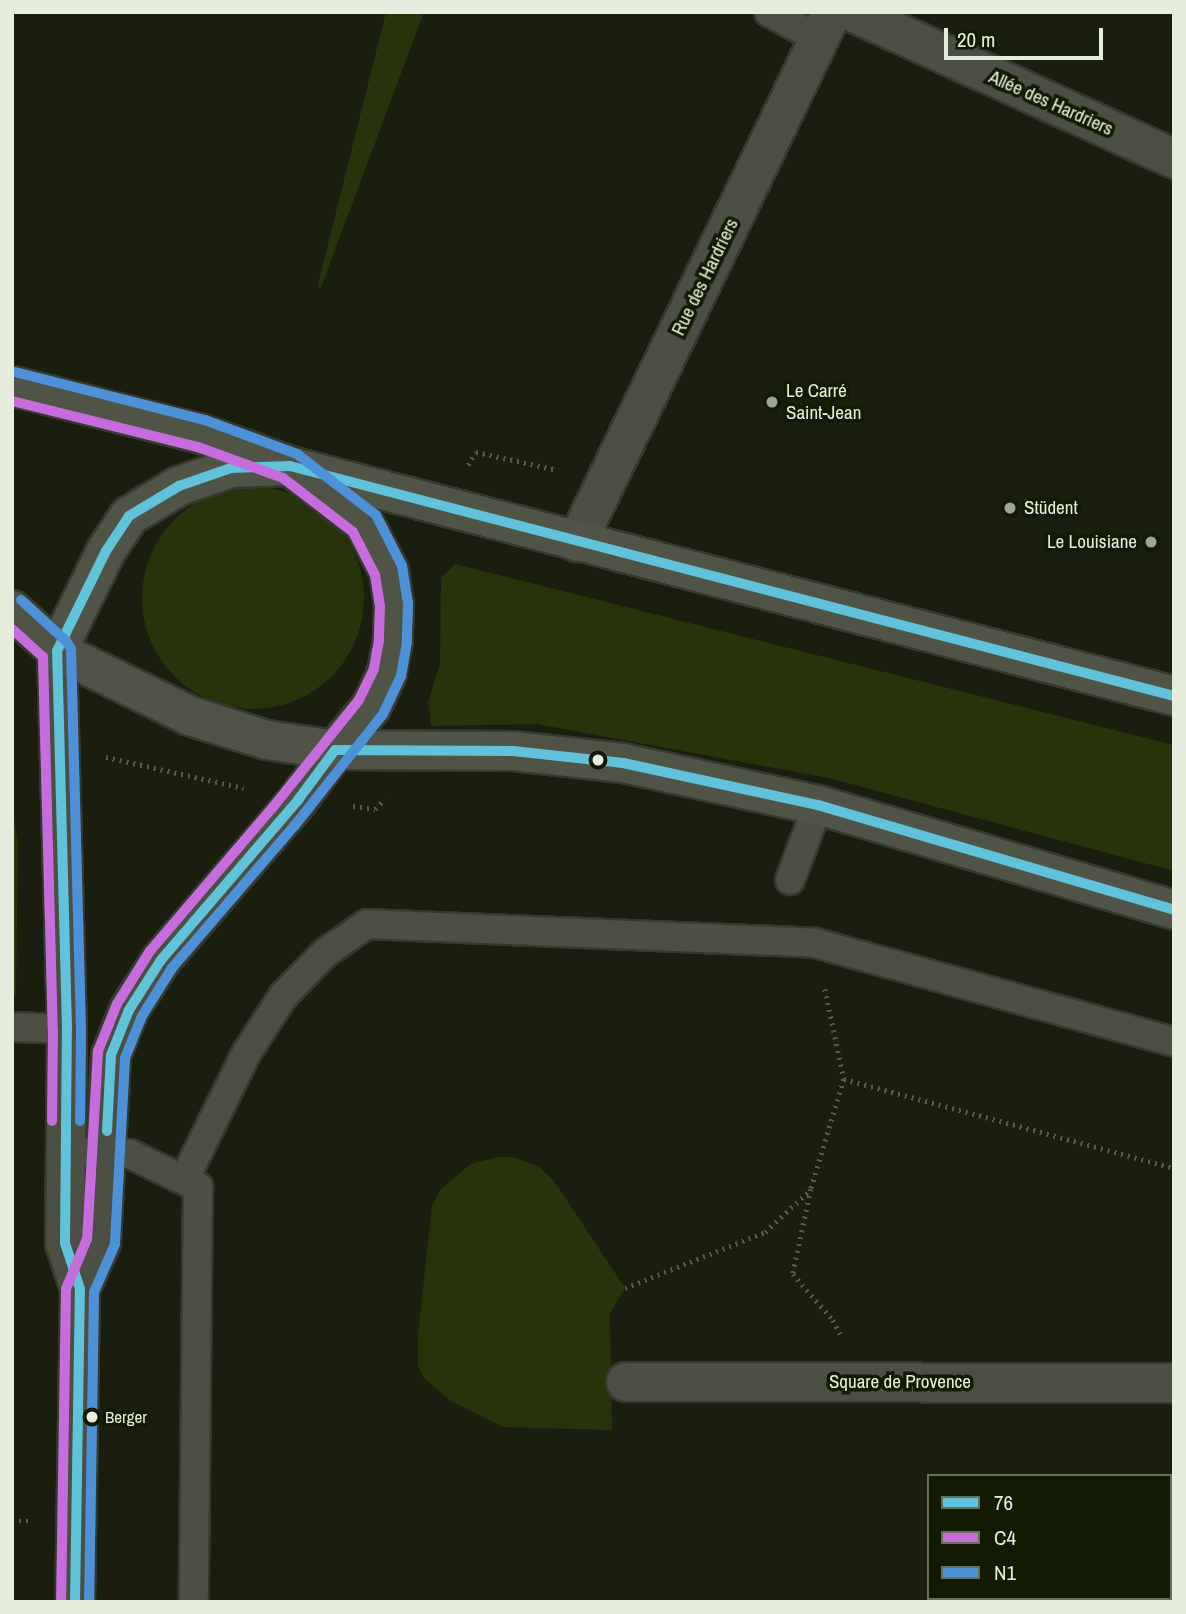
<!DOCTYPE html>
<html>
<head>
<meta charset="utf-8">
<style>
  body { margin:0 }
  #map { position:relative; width:1186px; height:1614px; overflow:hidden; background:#191e0f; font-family:"Archivo Narrow",sans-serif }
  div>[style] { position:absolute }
  .green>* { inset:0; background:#28320b }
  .round { border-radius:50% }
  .path>* { height:4.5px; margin-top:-2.25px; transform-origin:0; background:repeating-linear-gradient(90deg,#575a50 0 2px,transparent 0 7px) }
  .roads { filter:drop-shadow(2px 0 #36392f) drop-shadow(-2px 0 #36392f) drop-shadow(0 2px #36392f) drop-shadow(0 -2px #36392f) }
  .service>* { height:28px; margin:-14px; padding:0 14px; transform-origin:14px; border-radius:14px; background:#4b4f44 }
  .minor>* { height:38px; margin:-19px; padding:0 19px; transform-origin:19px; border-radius:19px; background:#4b4f44 }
  .tertiary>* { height:38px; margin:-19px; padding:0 19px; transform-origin:19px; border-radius:19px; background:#4b4f44 }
  .secondary>* { height:38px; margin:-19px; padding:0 19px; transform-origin:19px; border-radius:19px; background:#4f5446 }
  .bus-1>* { height:10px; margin:-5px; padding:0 5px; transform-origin:5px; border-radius:5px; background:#61c3d9 }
  .bus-2>* { height:10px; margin:-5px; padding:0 5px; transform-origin:5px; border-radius:5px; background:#c66cdd }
  .bus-3>* { height:10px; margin:-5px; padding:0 5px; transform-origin:5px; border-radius:5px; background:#4d92d8 }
  .dots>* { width:19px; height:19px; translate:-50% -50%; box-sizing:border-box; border:4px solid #131a02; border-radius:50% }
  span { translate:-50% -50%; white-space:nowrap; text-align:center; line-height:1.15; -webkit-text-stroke:7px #131a02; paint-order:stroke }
  .bus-label { font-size:17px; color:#e7eddc }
  .left { translate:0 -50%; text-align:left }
  .street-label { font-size:19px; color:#e7eddc }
  .poi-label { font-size:19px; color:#e7eddc }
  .right { translate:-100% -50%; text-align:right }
  .frame { position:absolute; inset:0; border:14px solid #e7eddc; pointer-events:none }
  .legend { position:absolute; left:927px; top:1474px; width:245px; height:126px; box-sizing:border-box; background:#131a02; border:2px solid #686e59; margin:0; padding:9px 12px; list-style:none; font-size:21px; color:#e7eddc }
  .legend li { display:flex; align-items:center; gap:14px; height:35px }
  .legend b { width:35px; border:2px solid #686e59 }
  .scale { position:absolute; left:944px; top:28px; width:159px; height:32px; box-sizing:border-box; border:4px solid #e7eddc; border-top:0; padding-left:9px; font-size:21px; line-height:24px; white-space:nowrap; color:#e7eddc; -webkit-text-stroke:5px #131a02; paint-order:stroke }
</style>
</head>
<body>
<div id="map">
  <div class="green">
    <div style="clip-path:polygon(386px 12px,424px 12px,320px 290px,318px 284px)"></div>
    <div class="round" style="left:142px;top:487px;width:222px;height:222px"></div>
    <div style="clip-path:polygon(455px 564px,1174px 745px,1174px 871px,829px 778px,536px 724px,431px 726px,428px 702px,440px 664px,441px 578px)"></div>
    <div style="clip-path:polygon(12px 805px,18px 843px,16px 995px,12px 995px)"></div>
    <div style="clip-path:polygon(499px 1157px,513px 1157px,538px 1166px,554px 1181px,625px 1288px,610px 1313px,612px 1430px,503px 1427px,449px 1400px,423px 1377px,418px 1366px,418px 1334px,432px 1206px,440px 1190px,470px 1164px)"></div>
  </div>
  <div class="path">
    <div style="left:468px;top:465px;width:15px;rotate:-58deg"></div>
    <div style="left:476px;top:452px;width:84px;rotate:12.4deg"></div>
    <div style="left:106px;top:757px;width:141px;rotate:12.7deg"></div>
    <div style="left:353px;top:806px;width:22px;rotate:8deg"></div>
    <div style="left:375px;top:809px;width:14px;rotate:-45deg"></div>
    <div style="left:825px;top:989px;width:92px;rotate:78.1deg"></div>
    <div style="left:844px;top:1079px;width:115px;rotate:106.7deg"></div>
    <div style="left:811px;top:1189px;width:87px;rotate:102deg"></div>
    <div style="left:793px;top:1274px;width:61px;rotate:49deg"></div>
    <div style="left:833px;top:1320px;width:18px;rotate:63deg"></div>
    <div style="left:844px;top:1079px;width:342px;rotate:15.1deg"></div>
    <div style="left:625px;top:1288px;width:151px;rotate:-21.8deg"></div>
    <div style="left:765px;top:1232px;width:62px;rotate:-43deg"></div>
    <div style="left:12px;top:1521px;width:18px"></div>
  </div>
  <div class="roads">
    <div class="service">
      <div style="left:769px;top:12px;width:57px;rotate:28.4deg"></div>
      <div style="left:790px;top:880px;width:80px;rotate:-69.5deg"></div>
      <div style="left:12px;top:1027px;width:55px;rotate:2.1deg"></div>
      <div style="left:66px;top:1151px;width:64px;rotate:2.7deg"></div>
      <div style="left:130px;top:1154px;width:76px;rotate:25.9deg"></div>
      <div style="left:198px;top:1187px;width:415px;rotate:90.6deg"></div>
      <div style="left:184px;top:1180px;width:143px;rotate:-63.8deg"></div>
      <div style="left:247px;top:1052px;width:68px;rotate:-57deg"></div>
      <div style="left:284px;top:995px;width:59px;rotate:-45.7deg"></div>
      <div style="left:325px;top:953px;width:51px;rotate:-34.6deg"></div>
      <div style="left:367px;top:924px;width:448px;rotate:2.4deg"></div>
      <div style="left:815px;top:943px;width:372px;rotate:15.4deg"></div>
    </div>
    <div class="minor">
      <div style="left:852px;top:12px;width:354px;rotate:24.5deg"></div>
      <div style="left:577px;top:542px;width:588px;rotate:-64.31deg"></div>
      <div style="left:626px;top:1382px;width:548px;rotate:0.1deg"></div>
    </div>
    <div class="tertiary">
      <div style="left:57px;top:651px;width:378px;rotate:88.5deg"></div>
      <div style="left:67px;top:1029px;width:214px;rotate:90.5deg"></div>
      <div style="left:65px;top:1243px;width:48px;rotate:71.9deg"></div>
      <div style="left:80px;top:1289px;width:313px;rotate:90.9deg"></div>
      <div style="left:80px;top:1289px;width:51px;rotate:-65.9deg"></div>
      <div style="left:101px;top:1242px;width:187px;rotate:-86.9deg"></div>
      <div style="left:111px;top:1055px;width:48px;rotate:-68.2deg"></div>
      <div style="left:129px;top:1010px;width:59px;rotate:-57.4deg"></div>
      <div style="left:161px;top:960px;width:211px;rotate:-49.4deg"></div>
      <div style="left:298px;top:800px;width:62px;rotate:-53.5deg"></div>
    </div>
    <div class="secondary">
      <div style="left:12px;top:386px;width:196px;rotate:14.2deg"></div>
      <div style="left:202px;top:434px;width:94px;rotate:20deg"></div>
      <div style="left:290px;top:466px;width:913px;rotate:14.58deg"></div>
      <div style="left:12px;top:610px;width:61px;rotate:42.3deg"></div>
      <div style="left:57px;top:651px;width:148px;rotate:26deg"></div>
      <div style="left:190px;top:716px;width:81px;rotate:17.3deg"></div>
      <div style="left:267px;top:740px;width:69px;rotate:8.4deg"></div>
      <div style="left:335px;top:750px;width:178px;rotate:0.3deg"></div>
      <div style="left:513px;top:751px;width:111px;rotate:6.2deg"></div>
      <div style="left:623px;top:763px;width:199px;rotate:12.2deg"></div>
      <div style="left:818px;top:805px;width:371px;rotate:16.4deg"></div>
      <div style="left:57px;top:651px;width:111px;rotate:-63.9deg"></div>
      <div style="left:106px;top:551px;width:42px;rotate:-56.7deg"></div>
      <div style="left:129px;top:516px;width:58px;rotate:-31deg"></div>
      <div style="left:179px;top:486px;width:55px;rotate:-19.1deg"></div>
      <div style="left:231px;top:468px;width:59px;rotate:-1.9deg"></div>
      <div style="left:290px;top:466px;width:93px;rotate:37.6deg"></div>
      <div style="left:364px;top:523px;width:54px;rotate:62.5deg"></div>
      <div style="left:389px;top:571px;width:34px;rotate:82deg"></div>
      <div style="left:394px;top:605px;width:36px;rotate:92deg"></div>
      <div style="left:393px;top:641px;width:33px;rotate:101deg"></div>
      <div style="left:387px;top:673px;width:38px;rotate:115deg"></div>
      <div style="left:371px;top:707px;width:56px;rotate:129.9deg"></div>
    </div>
  </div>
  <div class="bus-1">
    <div style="left:107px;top:1131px;width:76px;rotate:-87deg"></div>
    <div style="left:111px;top:1055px;width:48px;rotate:-68.2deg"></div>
    <div style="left:129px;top:1010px;width:59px;rotate:-57.4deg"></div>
    <div style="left:161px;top:960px;width:211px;rotate:-49.4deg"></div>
    <div style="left:298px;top:800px;width:62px;rotate:-53.5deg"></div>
    <div style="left:335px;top:750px;width:178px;rotate:0.3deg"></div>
    <div style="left:513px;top:751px;width:111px;rotate:6.2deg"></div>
    <div style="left:623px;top:763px;width:199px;rotate:12.2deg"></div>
    <div style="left:818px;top:805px;width:371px;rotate:16.4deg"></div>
    <div style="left:75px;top:1602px;width:313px;rotate:-89.1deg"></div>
    <div style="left:80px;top:1289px;width:48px;rotate:-108.1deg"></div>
    <div style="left:65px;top:1243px;width:214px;rotate:-89.5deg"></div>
    <div style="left:67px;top:1029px;width:378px;rotate:-91.5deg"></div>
    <div style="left:57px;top:651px;width:111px;rotate:-63.9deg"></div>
    <div style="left:106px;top:551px;width:42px;rotate:-56.7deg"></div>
    <div style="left:129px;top:516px;width:58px;rotate:-31deg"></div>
    <div style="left:179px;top:486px;width:55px;rotate:-19.1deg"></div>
    <div style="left:231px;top:468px;width:59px;rotate:-1.9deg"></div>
    <div style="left:290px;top:466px;width:913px;rotate:14.58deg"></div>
  </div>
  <div class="bus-2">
    <div style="left:12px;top:401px;width:192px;rotate:13.9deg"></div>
    <div style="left:198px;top:447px;width:90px;rotate:20deg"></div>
    <div style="left:283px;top:478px;width:88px;rotate:37.6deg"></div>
    <div style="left:353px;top:532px;width:48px;rotate:62.9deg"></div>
    <div style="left:375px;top:575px;width:31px;rotate:81deg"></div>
    <div style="left:380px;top:606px;width:34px;rotate:92deg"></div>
    <div style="left:379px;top:640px;width:29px;rotate:100deg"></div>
    <div style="left:374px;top:669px;width:34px;rotate:116deg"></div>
    <div style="left:359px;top:700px;width:137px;rotate:128.8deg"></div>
    <div style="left:273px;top:807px;width:189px;rotate:130.5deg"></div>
    <div style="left:150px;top:951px;width:62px;rotate:121.9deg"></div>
    <div style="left:117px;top:1004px;width:51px;rotate:112deg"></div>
    <div style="left:98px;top:1051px;width:188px;rotate:93.3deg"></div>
    <div style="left:87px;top:1239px;width:54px;rotate:112.8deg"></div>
    <div style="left:66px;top:1289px;width:313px;rotate:90.9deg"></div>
    <div style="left:12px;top:629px;width:42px;rotate:42.1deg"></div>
    <div style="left:43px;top:657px;width:372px;rotate:88.5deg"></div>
    <div style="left:53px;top:1029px;width:92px;rotate:90.6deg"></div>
  </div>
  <div class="bus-3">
    <div style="left:15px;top:372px;width:196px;rotate:14.2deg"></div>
    <div style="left:205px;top:420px;width:98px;rotate:20.3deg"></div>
    <div style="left:297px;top:454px;width:100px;rotate:37.7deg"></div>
    <div style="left:376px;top:515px;width:57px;rotate:63deg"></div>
    <div style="left:402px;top:566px;width:38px;rotate:81deg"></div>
    <div style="left:408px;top:604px;width:38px;rotate:92deg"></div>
    <div style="left:407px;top:642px;width:35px;rotate:100deg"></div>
    <div style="left:401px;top:676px;width:42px;rotate:115.3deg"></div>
    <div style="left:383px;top:714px;width:142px;rotate:128.4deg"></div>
    <div style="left:295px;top:825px;width:189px;rotate:130.7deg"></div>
    <div style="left:172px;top:968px;width:57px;rotate:122deg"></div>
    <div style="left:142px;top:1016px;width:45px;rotate:112deg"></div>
    <div style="left:125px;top:1058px;width:186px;rotate:93.1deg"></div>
    <div style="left:115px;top:1244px;width:52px;rotate:113.6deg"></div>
    <div style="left:94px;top:1292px;width:310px;rotate:90.9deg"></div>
    <div style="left:21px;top:600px;width:61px;rotate:42.3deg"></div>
    <div style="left:66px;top:641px;width:9px;rotate:58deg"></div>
    <div style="left:71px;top:649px;width:380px;rotate:88.5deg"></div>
    <div style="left:81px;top:1029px;width:92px;rotate:90.6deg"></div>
  </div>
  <div class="dots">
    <div style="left:772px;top:402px;background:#9fa594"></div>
    <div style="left:1010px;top:508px;background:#9fa594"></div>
    <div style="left:1151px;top:542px;background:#9fa594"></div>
    <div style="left:598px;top:760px;background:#e7eddc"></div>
    <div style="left:92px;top:1417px;background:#e7eddc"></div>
  </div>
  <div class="bus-label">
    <span class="left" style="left:105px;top:1417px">Berger</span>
  </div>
  <div class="street-label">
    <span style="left:1051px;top:103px;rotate:24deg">Allée des Hardriers</span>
    <span style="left:705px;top:277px;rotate:-64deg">Rue des Hardriers</span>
    <span style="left:900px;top:1382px">Square de Provence</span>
  </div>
  <div class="poi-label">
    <span class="left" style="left:786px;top:402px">Le Carré<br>Saint-Jean</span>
    <span class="left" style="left:1024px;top:508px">Stüdent</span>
    <span class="right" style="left:1137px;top:542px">Le Louisiane</span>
  </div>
  <div class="frame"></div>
  <ul class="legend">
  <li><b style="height:9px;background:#61c3d9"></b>76</li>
  <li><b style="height:9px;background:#c66cdd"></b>C4</li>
  <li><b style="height:9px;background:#4d92d8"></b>N1</li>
  </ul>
  <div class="scale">20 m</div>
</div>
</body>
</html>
